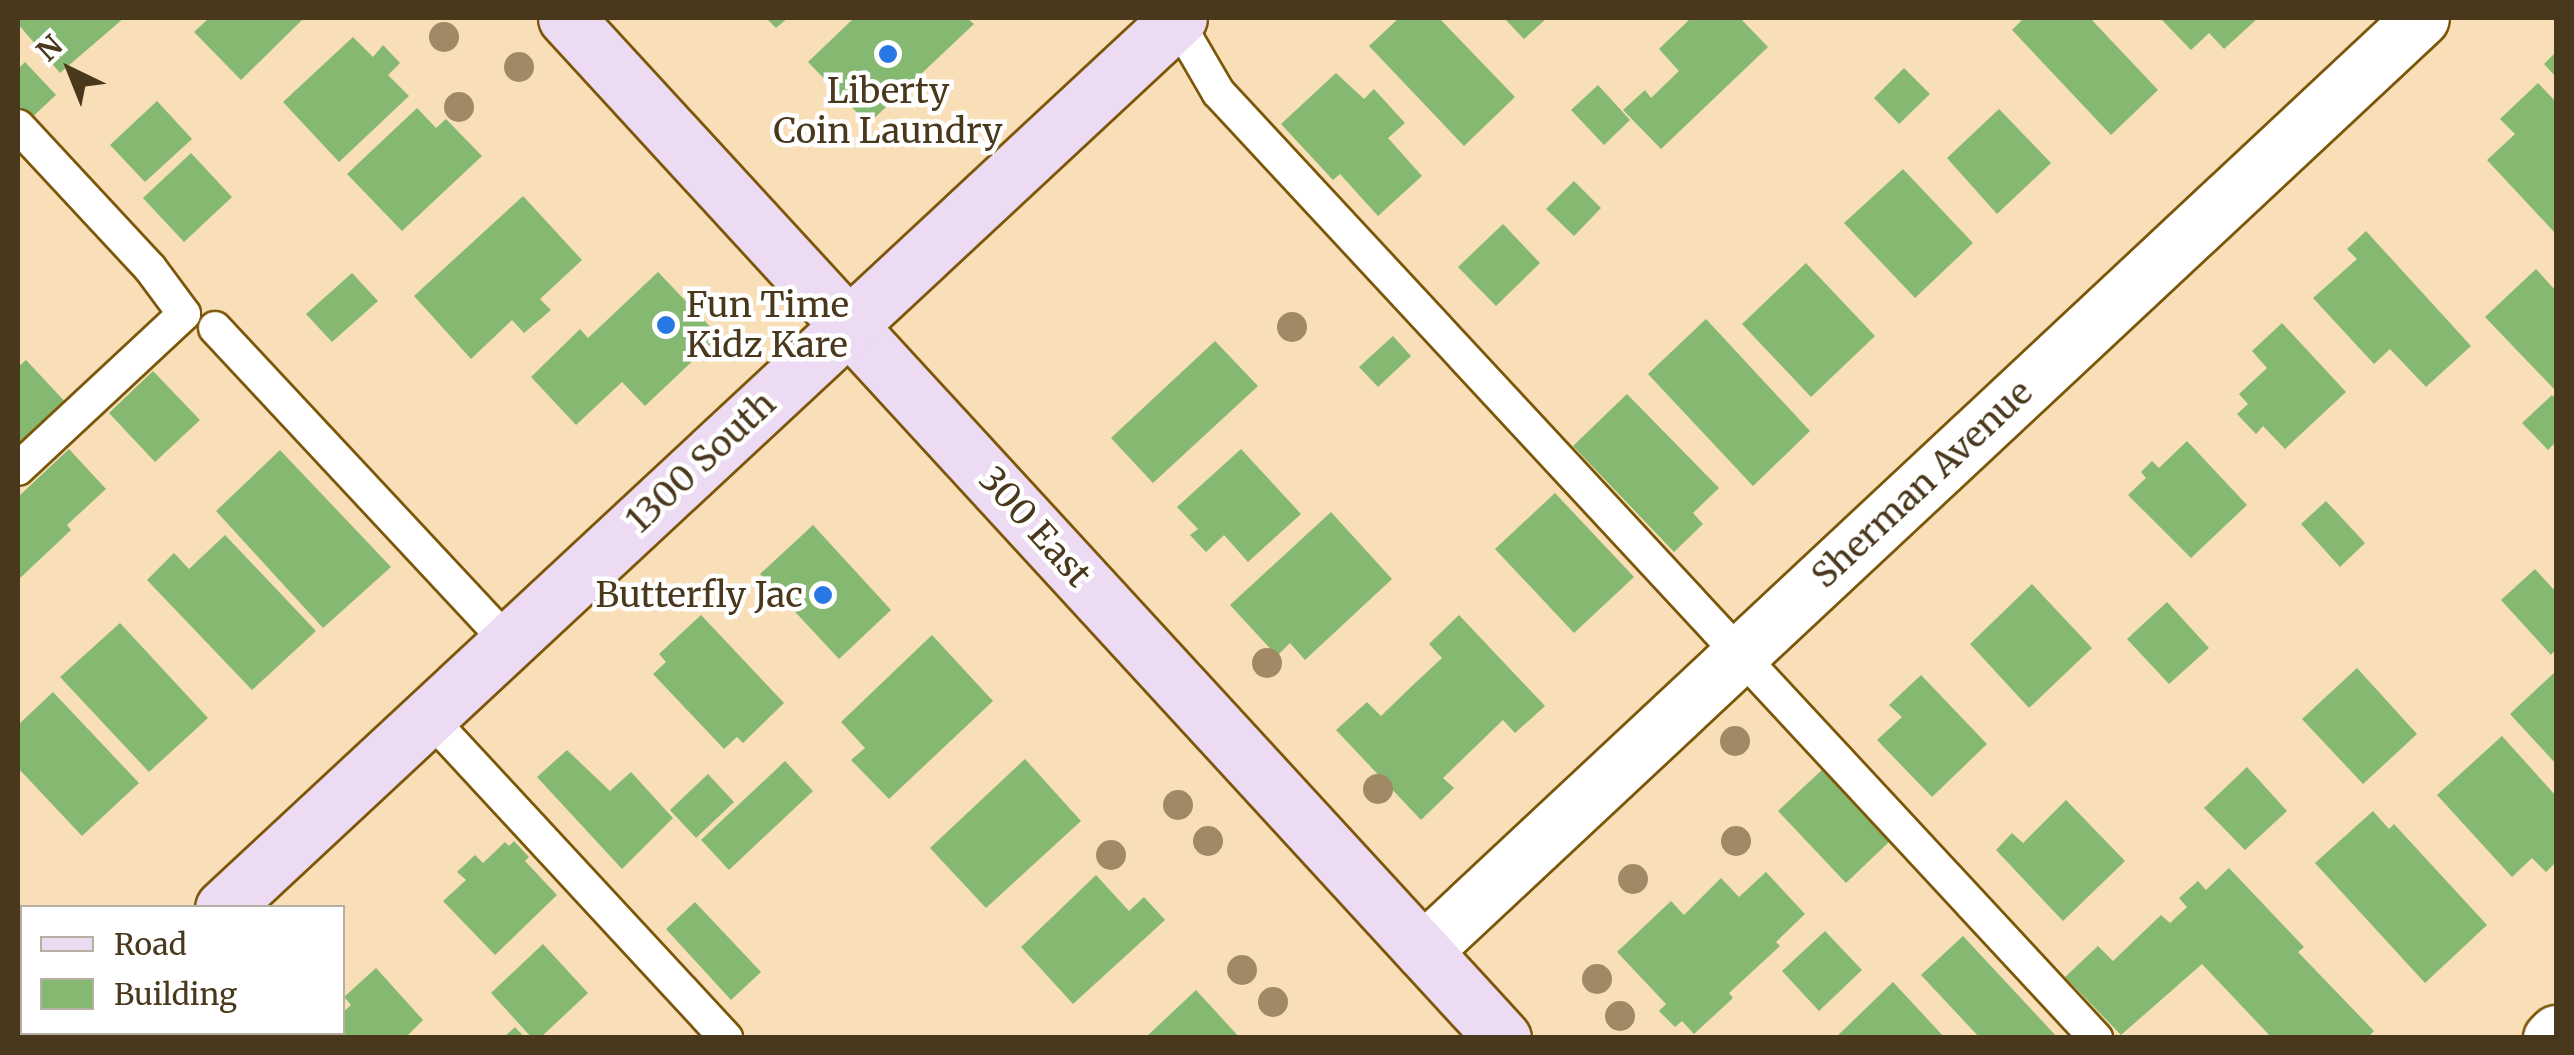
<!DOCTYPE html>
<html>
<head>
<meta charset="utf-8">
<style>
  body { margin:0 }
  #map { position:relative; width:2574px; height:1055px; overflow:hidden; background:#f9dfb8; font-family:Merriweather,serif }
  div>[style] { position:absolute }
  .building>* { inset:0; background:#85b971 }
  .roads { filter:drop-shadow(2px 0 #7d5709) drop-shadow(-2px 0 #7d5709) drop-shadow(0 2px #7d5709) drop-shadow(0 -2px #7d5709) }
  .lane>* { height:32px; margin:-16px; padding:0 16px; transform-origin:16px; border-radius:16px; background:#fff }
  .street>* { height:55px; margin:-27.5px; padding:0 27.5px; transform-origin:27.5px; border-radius:27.5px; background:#fff }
  .secondary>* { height:55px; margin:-27.5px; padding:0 27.5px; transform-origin:27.5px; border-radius:27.5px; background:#eddaf3 }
  .trees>* { width:30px; height:30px; margin:-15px; border-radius:50%; background:#a08964 }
  .dots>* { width:28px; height:28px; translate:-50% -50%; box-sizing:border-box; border:5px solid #fff; border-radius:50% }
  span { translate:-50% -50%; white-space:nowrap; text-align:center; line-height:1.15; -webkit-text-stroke:9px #fff; paint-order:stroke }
  .poi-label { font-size:35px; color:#49381c }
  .left { translate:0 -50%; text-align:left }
  .right { translate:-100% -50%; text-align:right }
  .street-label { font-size:35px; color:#49381c }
  .frame { position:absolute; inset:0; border:20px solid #49381c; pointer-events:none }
  .legend { position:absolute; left:20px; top:905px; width:325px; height:130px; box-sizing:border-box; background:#fff; border:2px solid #b6afa4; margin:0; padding:12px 18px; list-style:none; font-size:30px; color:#49381c }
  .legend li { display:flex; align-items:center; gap:20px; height:50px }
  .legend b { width:50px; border:2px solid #b6afa4 }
  .north { position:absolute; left:20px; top:20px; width:100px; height:100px; -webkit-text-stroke:8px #fff; paint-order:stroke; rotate:317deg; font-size:28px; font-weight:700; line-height:40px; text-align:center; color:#49381c }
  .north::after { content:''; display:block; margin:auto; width:35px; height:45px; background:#49381c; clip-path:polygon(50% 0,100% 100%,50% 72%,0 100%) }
</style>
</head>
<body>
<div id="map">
  <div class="building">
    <div style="clip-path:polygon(18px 18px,124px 18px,60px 73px,18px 24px)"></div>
    <div style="clip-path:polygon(209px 18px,304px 18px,241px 80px,194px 32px)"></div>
    <div style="clip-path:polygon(766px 18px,788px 18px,776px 28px)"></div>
    <div style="clip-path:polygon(854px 18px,967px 18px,974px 24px,868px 124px,808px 62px)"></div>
    <div style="clip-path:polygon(1399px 18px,1439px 18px,1515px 97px,1464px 146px,1369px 46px)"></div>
    <div style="clip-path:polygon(1504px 18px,1547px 18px,1524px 39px)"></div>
    <div style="clip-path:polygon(1691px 18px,1740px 18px,1768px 47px,1661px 149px,1623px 110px,1645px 90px,1651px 98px,1679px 71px,1659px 49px)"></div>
    <div style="clip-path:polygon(2024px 18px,2090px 18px,2158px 90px,2111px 135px,2012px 30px)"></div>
    <div style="clip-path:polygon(2160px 18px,2258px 18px,2224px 49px,2209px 33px,2191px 50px)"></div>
    <div style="clip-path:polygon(353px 37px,373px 57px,383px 45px,400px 63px,388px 75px,409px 96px,339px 162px,283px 102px)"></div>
    <div style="clip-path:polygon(2556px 52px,2556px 77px,2544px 64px)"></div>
    <div style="clip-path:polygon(25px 62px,56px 95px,28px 121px,18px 110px,18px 69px)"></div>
    <div style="clip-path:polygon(1904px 68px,1930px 94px,1899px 124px,1874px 98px)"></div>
    <div style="clip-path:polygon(1336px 73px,1364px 99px,1374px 89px,1405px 123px,1388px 138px,1422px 176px,1378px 216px,1340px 174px,1333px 180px,1281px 124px)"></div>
    <div style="clip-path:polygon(2538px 83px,2556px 102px,2556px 234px,2487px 160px,2515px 134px,2500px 119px)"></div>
    <div style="clip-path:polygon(1598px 85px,1630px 120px,1604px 145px,1571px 110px)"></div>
    <div style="clip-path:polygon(157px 101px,192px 139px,145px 182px,110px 145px)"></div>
    <div style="clip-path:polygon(417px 108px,436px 128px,446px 119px,482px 156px,402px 231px,347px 174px)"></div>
    <div style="clip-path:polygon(1999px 109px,2051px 163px,1997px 214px,1947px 158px)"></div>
    <div style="clip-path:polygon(191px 153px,232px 197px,184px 242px,143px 198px)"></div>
    <div style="clip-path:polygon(1903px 169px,1973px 243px,1915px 298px,1844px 223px)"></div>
    <div style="clip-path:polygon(1574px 181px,1601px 208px,1574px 236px,1546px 209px)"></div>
    <div style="clip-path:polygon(523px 196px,582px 260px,540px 299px,551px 310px,524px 333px,512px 320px,471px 359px,414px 296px)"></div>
    <div style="clip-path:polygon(1503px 224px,1540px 263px,1496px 306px,1458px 267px)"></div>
    <div style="clip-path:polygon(2366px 231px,2471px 346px,2426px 387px,2390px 349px,2374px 364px,2313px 298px,2357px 259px,2347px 249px)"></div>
    <div style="clip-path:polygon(1806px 263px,1875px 336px,1811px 397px,1742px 324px)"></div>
    <div style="clip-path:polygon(2536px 269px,2556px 291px,2556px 391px,2485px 317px)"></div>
    <div style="clip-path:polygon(658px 272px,719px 336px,645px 406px,622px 382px,576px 425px,531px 377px,580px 329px,588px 338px)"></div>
    <div style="clip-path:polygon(352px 273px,378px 301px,332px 342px,306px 314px)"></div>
    <div style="clip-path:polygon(1706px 319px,1810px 431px,1753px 486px,1648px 374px)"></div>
    <div style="clip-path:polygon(2282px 323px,2346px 392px,2285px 449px,2263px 426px,2256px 434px,2237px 414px,2248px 404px,2239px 394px,2267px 368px,2252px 351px)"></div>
    <div style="clip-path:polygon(1393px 336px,1411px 356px,1378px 387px,1359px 367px)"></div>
    <div style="clip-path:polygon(1215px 341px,1258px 386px,1153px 483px,1111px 438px)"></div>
    <div style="clip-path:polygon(26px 360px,70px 407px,18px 458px,18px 367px)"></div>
    <div style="clip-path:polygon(153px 371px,200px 420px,155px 462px,109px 413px)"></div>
    <div style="clip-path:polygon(1627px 394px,1719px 488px,1693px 513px,1703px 524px,1674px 552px,1573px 446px)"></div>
    <div style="clip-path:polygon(2552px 395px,2556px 400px,2556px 442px,2548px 450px,2522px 423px)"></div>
    <div style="clip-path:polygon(2187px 441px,2247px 505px,2191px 558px,2128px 495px,2146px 478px,2141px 472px,2152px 461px,2159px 468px)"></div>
    <div style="clip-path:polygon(69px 449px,106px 489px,67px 525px,71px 530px,18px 580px,18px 497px)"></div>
    <div style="clip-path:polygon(1241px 449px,1301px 514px,1248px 562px,1224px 535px,1206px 552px,1190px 535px,1198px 529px,1177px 507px)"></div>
    <div style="clip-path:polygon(280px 450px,391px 567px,323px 628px,216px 511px)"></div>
    <div style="clip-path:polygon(1555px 493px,1634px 577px,1574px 633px,1495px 549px)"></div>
    <div style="clip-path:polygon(2326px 501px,2365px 543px,2340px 567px,2301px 524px)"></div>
    <div style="clip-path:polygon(1331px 512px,1392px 579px,1305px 660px,1290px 643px,1277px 656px,1230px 605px)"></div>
    <div style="clip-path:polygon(813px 525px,891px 610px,839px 659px,760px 574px)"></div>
    <div style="clip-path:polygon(225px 535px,316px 631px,252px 690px,147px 580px,174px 553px,189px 569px)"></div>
    <div style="clip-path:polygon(2535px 569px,2556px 592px,2556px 649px,2551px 655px,2501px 600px)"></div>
    <div style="clip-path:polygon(2032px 584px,2092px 648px,2029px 708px,1970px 644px)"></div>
    <div style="clip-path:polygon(2167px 602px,2209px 648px,2169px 684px,2127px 639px)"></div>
    <div style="clip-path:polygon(701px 615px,784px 703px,743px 743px,737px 737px,724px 749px,653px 674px,666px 662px,659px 654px)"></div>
    <div style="clip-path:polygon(1459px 615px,1545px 706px,1515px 733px,1503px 720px,1443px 778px,1454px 788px,1421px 820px,1336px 730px,1367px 702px,1381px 716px,1412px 686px,1442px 658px,1429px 644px)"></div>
    <div style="clip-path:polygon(120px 623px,208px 718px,149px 772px,60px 677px)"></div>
    <div style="clip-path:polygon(932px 635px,993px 701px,889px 799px,851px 760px,865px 748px,841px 722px)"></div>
    <div style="clip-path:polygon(2357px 668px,2417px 734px,2363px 784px,2302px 719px)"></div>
    <div style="clip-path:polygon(2556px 671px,2556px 764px,2510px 714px)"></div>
    <div style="clip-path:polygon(1921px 675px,1987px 744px,1932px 797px,1877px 740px,1902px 717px,1889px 705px)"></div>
    <div style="clip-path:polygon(53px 692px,139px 783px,82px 836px,18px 768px,18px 725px)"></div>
    <div style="clip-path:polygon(2502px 736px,2556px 796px,2556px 862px,2546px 872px,2532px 858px,2512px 877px,2437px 795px)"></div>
    <div style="clip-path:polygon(567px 750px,610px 791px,631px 772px,673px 818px,622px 869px,537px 777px)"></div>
    <div style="clip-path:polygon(1025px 759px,1081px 821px,986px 908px,930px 848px)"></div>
    <div style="clip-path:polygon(785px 761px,813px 791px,729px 870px,701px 840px)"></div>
    <div style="clip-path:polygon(2247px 767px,2287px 811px,2245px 850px,2204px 808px)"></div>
    <div style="clip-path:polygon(1823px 769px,1890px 841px,1846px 883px,1778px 811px)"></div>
    <div style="clip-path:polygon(708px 774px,734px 802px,696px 838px,670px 810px)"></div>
    <div style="clip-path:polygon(2066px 800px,2125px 861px,2063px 921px,1996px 850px,2012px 833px,2023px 843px)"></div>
    <div style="clip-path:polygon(2373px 811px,2389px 829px,2394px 824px,2487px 925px,2425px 983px,2315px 863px)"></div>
    <div style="clip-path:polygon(514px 841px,529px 857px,525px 861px,557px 895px,495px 955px,443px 901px,466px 880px,457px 872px,475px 855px,483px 863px,505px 842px,509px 846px)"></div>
    <div style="clip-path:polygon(2229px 868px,2304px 947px,2298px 952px,2374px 1031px,2367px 1038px,2272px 1038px,2202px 964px,2121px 1035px,2065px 977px,2098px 946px,2113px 961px,2161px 915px,2170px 923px,2187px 907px,2179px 898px,2198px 881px,2206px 890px)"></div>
    <div style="clip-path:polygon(1766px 872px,1805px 914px,1776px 942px,1780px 946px,1729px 993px,1733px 998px,1694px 1034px,1682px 1021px,1675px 1027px,1659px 1011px,1666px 1004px,1617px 952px,1671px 901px,1684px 915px,1721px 878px,1739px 897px)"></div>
    <div style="clip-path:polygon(1096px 875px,1129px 911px,1144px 897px,1165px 920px,1073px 1004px,1021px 947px)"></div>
    <div style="clip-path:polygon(695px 902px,761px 972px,731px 1000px,666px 929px)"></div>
    <div style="clip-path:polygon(1825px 931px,1862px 970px,1819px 1011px,1782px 971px)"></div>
    <div style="clip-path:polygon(1963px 936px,2058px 1038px,1980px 1038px,1921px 975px)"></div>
    <div style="clip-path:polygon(543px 944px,588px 993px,540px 1038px,532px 1038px,491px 993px)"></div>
    <div style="clip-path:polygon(376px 968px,423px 1020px,405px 1038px,260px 1038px,266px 1032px,342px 1032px,342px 1013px,351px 1005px,344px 997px)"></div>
    <div style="clip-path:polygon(1893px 982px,1945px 1038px,1835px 1038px,1859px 1015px)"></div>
    <div style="clip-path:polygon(1196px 990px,1240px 1038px,1145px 1038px)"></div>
    <div style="clip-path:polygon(515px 1027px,525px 1038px,503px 1038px)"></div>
  </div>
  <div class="roads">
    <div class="lane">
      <div style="left:1175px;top:18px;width:86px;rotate:59.8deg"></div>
      <div style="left:1218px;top:92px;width:1291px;rotate:47.14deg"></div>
      <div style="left:18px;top:126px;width:194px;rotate:47.1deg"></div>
      <div style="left:150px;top:268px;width:57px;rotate:53.5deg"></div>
      <div style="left:184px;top:314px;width:227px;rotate:137deg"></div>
      <div style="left:215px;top:328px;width:429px;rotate:47deg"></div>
      <div style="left:428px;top:716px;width:439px;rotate:47.2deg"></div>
    </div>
    <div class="street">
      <div style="left:1423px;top:951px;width:1366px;rotate:-43.07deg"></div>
      <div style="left:2551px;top:1038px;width:7px;rotate:-45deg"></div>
    </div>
    <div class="secondary">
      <div style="left:566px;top:18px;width:1385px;rotate:47.43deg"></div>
      <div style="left:223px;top:908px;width:1306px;rotate:-42.95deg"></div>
      <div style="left:85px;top:1038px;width:8px;rotate:-50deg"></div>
    </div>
  </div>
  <div class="trees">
    <div style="left:444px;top:37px"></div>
    <div style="left:519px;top:67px"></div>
    <div style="left:459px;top:107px"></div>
    <div style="left:1292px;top:327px"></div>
    <div style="left:1267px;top:663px"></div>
    <div style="left:1735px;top:741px"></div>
    <div style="left:1378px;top:789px"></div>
    <div style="left:1178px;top:805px"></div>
    <div style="left:1208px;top:841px"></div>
    <div style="left:1736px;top:841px"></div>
    <div style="left:1111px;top:855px"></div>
    <div style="left:1633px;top:879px"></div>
    <div style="left:1242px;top:970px"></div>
    <div style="left:1597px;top:979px"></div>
    <div style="left:1273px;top:1002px"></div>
    <div style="left:1620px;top:1016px"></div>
  </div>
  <div class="dots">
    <div style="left:888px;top:54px;background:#2878e3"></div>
    <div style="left:666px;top:325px;background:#2878e3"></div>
    <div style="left:823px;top:595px;background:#2878e3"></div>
  </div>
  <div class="poi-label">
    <span style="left:888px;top:111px">Liberty<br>Coin Laundry</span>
    <span class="left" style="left:686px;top:325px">Fun Time<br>Kidz Kare</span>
    <span class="right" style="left:803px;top:595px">Butterfly Jac</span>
  </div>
  <div class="street-label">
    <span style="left:701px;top:462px;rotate:-43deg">1300 South</span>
    <span style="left:1922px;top:484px;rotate:-43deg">Sherman Avenue</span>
    <span style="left:1035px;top:527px;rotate:48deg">300 East</span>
  </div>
  <div class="frame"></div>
  <ul class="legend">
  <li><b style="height:12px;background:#eddaf3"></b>Road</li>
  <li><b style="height:28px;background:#85b971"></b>Building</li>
  </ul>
  <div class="north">N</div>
</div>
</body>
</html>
